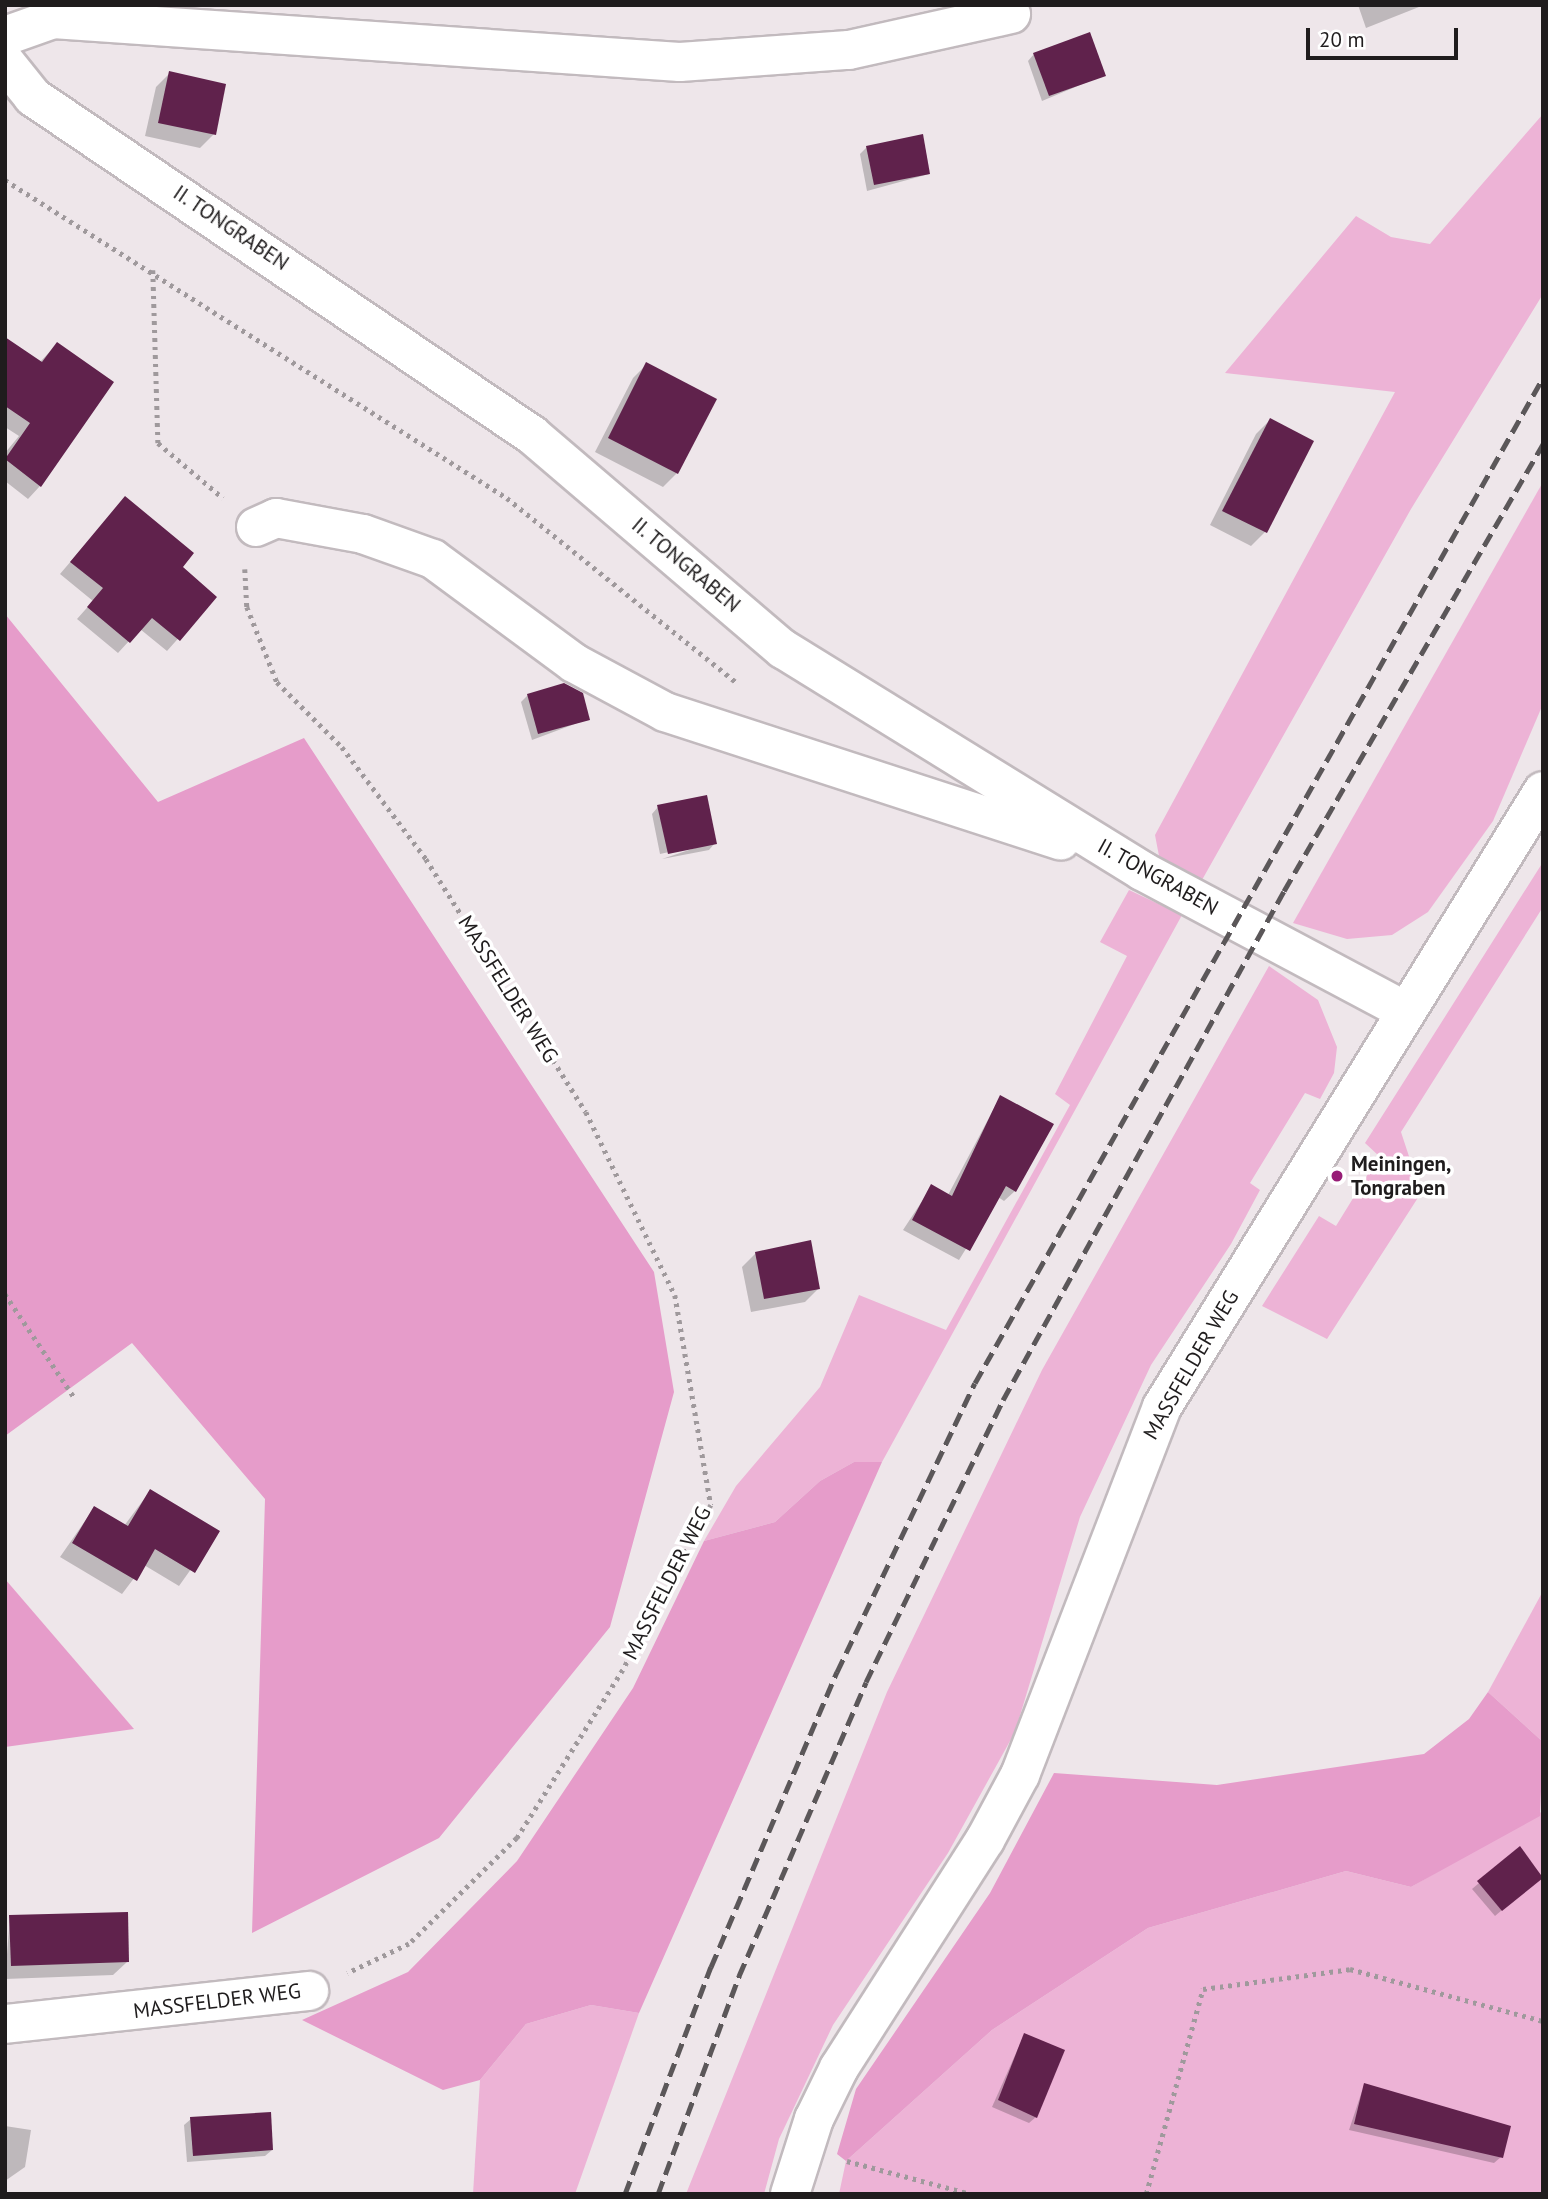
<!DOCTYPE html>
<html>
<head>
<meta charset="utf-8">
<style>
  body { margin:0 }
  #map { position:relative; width:1548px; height:2199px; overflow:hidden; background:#eee6ea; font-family:"PT Sans",sans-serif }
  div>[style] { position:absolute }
  .green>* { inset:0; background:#edb3d6 }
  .forest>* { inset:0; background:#e69cca }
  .shadow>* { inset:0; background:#0003 }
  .building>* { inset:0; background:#60224c }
  .path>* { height:4.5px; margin-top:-2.25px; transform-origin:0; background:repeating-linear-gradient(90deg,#9f999c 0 3.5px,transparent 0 8.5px) }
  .roads { filter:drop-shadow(2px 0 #c2babe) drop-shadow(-2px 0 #c2babe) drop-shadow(0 2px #c2babe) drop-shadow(0 -2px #c2babe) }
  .street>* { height:38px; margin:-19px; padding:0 19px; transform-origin:19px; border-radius:19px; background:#fff }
  .rail>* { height:5px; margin-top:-2.5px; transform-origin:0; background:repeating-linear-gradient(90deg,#5b5759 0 14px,transparent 0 21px) }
  .dots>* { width:19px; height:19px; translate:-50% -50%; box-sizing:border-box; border:4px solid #fff; border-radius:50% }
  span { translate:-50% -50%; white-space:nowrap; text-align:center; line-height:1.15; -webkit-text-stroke:7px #fff; paint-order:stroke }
  .street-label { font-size:21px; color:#1f1c1d }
  .poi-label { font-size:21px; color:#1f1c1d; font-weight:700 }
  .left { translate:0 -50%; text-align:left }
  .frame { position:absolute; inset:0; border:7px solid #1f1c1d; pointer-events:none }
  .scale { position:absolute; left:1306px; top:28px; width:152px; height:32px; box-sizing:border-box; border:4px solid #1f1c1d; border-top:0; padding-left:9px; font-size:21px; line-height:24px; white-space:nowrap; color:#1f1c1d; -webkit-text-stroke:5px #fff; paint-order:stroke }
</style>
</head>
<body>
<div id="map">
  <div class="green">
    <div style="clip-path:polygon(1543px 114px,1543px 294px,1411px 509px,1202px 880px,1159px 856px,1155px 835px,1395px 392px,1225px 373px,1356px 216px,1391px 237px,1430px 244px)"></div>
    <div style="clip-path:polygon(1543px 482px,1543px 704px,1493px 821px,1428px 912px,1392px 935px,1347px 939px,1293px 923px)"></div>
    <div style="clip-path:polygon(1543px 862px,1543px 907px,1401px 1132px,1421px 1193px,1327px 1339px,1262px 1306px,1319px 1216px,1336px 1226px,1379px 1156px,1365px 1143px)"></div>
    <div style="clip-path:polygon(1129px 890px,1182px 915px,882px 1462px,854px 1462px,820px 1481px,775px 1522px,704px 1541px,736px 1486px,820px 1387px,859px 1295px,946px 1330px,1070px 1105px,1055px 1094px,1127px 956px,1100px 942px)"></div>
    <div style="clip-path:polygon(1269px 966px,1318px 1000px,1337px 1047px,1334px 1073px,1320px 1099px,1305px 1093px,1250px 1183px,1260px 1190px,1231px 1244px,1151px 1365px,1080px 1517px,1015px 1732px,948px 1853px,833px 2025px,779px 2139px,764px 2194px,686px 2194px,887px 1692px,1042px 1370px)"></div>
    <div style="clip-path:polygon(1543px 1591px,1543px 1742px,1488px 1692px)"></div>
    <div style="clip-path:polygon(1543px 1811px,1543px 2194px,839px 2194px,846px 2161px,992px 2030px,1148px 1928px,1346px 1871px,1411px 1887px)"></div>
    <div style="clip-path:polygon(591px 2005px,639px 2013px,575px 2194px,473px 2194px,480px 2080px,526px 2024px)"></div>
  </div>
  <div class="forest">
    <div style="clip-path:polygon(5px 614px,158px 802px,304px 738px,654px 1272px,674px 1392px,610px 1627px,439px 1838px,252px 1933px,265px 1499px,132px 1343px,5px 1436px)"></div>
    <div style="clip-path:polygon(854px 1462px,882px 1462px,639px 2013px,591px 2005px,526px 2024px,480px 2080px,443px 2090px,302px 2020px,408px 1972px,517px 1861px,633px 1688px,704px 1541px,775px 1522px,820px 1481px)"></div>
    <div style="clip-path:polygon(5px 1579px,134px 1729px,5px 1747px)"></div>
    <div style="clip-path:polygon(1488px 1692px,1543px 1742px,1540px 1816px,1411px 1887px,1346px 1871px,1148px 1928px,992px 2030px,846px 2161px,837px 2154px,856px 2089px,990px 1893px,1054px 1773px,1217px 1785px,1424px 1754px,1469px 1719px)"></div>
  </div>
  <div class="shadow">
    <div style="clip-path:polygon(1358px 5px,1424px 5px,1366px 28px)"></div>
    <div style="clip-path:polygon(1034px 54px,1104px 75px,1042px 101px,1028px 61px)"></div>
    <div style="clip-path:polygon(170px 73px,214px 134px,200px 148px,145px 136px,156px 87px)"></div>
    <div style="clip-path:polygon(867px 147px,929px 174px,867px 191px,860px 154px)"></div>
    <div style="clip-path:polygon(5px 339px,40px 362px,57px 344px,40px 486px,28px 499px,5px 481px,5px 453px,19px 436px,5px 427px)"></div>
    <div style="clip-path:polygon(647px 364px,677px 473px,663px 487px,595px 452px,633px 378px)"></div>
    <div style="clip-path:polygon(1270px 420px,1312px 442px,1265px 532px,1251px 546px,1210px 525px,1256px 434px)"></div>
    <div style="clip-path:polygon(125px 498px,180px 567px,215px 597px,167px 651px,140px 629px,118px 653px,77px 619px,93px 601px,60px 574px)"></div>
    <div style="clip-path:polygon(528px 695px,588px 719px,532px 740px,521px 702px)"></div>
    <div style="clip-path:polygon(658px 807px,715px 843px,709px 850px,662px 859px,710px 843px,660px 854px,652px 814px)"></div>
    <div style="clip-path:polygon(1000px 1097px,1052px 1124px,1015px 1191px,1004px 1201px,998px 1197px,959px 1260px,903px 1230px,932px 1186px,948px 1195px)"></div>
    <div style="clip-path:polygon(756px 1253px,819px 1288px,805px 1302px,751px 1312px,742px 1267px)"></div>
    <div style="clip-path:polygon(150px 1491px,218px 1531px,179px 1586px,144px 1565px,122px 1594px,60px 1557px,94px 1508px,124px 1526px)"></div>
    <div style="clip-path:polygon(1519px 1849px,1542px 1876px,1495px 1916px,1472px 1889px)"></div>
    <div style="clip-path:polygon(10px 1917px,127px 1962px,113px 1975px,5px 1979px)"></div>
    <div style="clip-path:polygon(1024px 2035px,1036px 2117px,1029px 2123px,992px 2107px)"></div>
    <div style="clip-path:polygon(1364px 2085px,1501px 2157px,1494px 2163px,1349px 2130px)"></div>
    <div style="clip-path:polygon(191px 2119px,272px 2150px,265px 2156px,187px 2162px,184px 2125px)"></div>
    <div style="clip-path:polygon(5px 2126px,31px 2130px,25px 2167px,5px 2181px)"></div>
  </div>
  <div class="building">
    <div style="clip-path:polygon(1090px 32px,1106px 76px,1049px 96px,1033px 53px)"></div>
    <div style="clip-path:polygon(169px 71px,226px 84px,216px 135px,158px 123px)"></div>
    <div style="clip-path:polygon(923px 134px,930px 174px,874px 185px,866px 146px)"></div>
    <div style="clip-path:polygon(5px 337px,42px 362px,57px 342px,114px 382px,41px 487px,5px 459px,30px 423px,5px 406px)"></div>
    <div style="clip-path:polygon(646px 362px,717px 399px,678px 474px,608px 438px)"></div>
    <div style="clip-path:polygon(1270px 418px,1314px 441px,1267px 533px,1222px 511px)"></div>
    <div style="clip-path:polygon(125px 496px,194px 553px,183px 567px,217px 597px,180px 641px,152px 618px,130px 643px,87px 607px,103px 588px,70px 562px)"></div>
    <div style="clip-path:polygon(564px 683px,583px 693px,590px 720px,538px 734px,527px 694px)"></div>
    <div style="clip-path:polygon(707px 795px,717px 844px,668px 854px,657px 805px)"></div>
    <div style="clip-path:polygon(1000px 1095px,1054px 1124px,1016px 1192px,1006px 1186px,970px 1251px,912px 1220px,931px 1184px,952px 1196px)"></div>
    <div style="clip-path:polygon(811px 1240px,820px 1289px,764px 1299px,755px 1252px)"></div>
    <div style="clip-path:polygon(150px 1489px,220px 1531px,195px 1573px,155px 1549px,137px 1581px,72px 1543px,94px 1506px,128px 1526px)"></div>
    <div style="clip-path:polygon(1520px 1846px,1543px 1878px,1502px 1911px,1477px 1881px)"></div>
    <div style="clip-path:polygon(128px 1912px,129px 1962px,11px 1966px,9px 1915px)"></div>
    <div style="clip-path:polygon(1024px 2033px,1065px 2050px,1037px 2118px,998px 2100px)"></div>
    <div style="clip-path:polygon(1364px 2083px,1511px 2126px,1503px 2158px,1354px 2124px)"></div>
    <div style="clip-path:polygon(271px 2112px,273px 2150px,193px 2156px,190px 2117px)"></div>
  </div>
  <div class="path">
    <div style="left:5px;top:180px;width:594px;rotate:32.35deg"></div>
    <div style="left:507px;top:498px;width:297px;rotate:38.8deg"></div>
    <div style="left:153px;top:270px;width:173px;rotate:88.3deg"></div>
    <div style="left:158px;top:443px;width:85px;rotate:40.2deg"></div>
    <div style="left:245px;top:569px;width:38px;rotate:87deg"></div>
    <div style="left:247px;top:607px;width:81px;rotate:68.2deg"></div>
    <div style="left:277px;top:682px;width:92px;rotate:45deg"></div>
    <div style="left:342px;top:747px;width:140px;rotate:53.1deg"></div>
    <div style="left:426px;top:859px;width:299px;rotate:57.7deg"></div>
    <div style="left:586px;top:1112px;width:203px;rotate:64.1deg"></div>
    <div style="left:675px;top:1295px;width:213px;rotate:80.3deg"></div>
    <div style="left:711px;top:1505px;width:187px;rotate:118.1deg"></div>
    <div style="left:623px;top:1670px;width:199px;rotate:122.2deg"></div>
    <div style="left:517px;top:1838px;width:151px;rotate:135.5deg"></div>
    <div style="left:409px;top:1944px;width:68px;rotate:154.6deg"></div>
    <div style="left:5px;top:1294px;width:124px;rotate:56.2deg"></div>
    <div style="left:847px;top:2161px;width:128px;rotate:14.9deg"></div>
    <div style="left:1146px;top:2194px;width:213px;rotate:-74.5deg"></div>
    <div style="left:1203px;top:1989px;width:148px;rotate:-7.7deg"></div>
    <div style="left:1350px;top:1969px;width:200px;rotate:15.1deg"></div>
  </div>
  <div class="roads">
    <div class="street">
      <div style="left:5px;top:36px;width:51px;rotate:-19.5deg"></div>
      <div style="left:53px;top:19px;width:628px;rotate:3.92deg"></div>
      <div style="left:680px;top:62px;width:169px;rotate:-4.1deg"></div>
      <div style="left:849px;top:50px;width:166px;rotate:-12.5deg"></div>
      <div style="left:5px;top:62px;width:45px;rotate:51.3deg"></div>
      <div style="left:33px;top:97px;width:603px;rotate:34.11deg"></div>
      <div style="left:532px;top:435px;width:330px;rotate:40.5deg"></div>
      <div style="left:783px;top:649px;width:422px;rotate:31.7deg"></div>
      <div style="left:1142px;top:871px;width:298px;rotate:28deg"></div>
      <div style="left:256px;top:527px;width:22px;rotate:-24deg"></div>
      <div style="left:276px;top:518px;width:88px;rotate:10.4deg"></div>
      <div style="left:363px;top:534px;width:74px;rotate:19.7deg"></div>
      <div style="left:433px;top:559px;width:175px;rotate:36.4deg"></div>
      <div style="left:574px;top:663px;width:103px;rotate:28.3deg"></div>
      <div style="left:665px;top:712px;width:416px;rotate:18deg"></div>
      <div style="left:5px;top:2024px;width:306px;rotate:-6.2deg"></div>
      <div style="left:790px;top:2194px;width:79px;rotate:-72.3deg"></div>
      <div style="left:814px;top:2119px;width:57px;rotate:-63.9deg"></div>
      <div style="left:839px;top:2068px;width:271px;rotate:-57.4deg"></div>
      <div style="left:985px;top:1840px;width:74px;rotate:-61.7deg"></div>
      <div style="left:1020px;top:1775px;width:394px;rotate:-68.9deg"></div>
      <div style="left:1162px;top:1407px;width:724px;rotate:-58.26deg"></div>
    </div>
  </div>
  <div class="rail">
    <div style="left:625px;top:2194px;width:243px;rotate:-69.3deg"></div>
    <div style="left:711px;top:1967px;width:321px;rotate:-66.9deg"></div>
    <div style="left:837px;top:1672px;width:320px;rotate:-64.5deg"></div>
    <div style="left:975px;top:1383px;width:1154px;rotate:-60.53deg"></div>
    <div style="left:658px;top:2194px;width:233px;rotate:-69.6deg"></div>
    <div style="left:739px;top:1976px;width:320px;rotate:-66.6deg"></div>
    <div style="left:866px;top:1682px;width:314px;rotate:-64.1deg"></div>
    <div style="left:1003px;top:1400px;width:581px;rotate:-61.1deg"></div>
    <div style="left:1284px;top:891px;width:517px;rotate:-59.91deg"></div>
  </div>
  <div class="dots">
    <div style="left:1337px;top:1176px;background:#971c76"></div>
  </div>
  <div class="street-label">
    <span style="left:231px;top:228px;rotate:34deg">II. TONGRABEN</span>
    <span style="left:686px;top:565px;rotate:40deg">II. TONGRABEN</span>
    <span style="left:1158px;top:877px;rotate:29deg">II. TONGRABEN</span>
    <span style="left:508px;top:989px;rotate:58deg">MASSFELDER WEG</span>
    <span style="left:1191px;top:1365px;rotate:-60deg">MASSFELDER WEG</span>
    <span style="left:667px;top:1583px;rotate:-63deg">MASSFELDER WEG</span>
    <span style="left:217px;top:2001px;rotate:-7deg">MASSFELDER WEG</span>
  </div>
  <div class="poi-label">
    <span class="left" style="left:1351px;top:1176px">Meiningen,<br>Tongraben</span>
  </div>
  <div class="frame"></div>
  <div class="scale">20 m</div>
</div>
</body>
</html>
